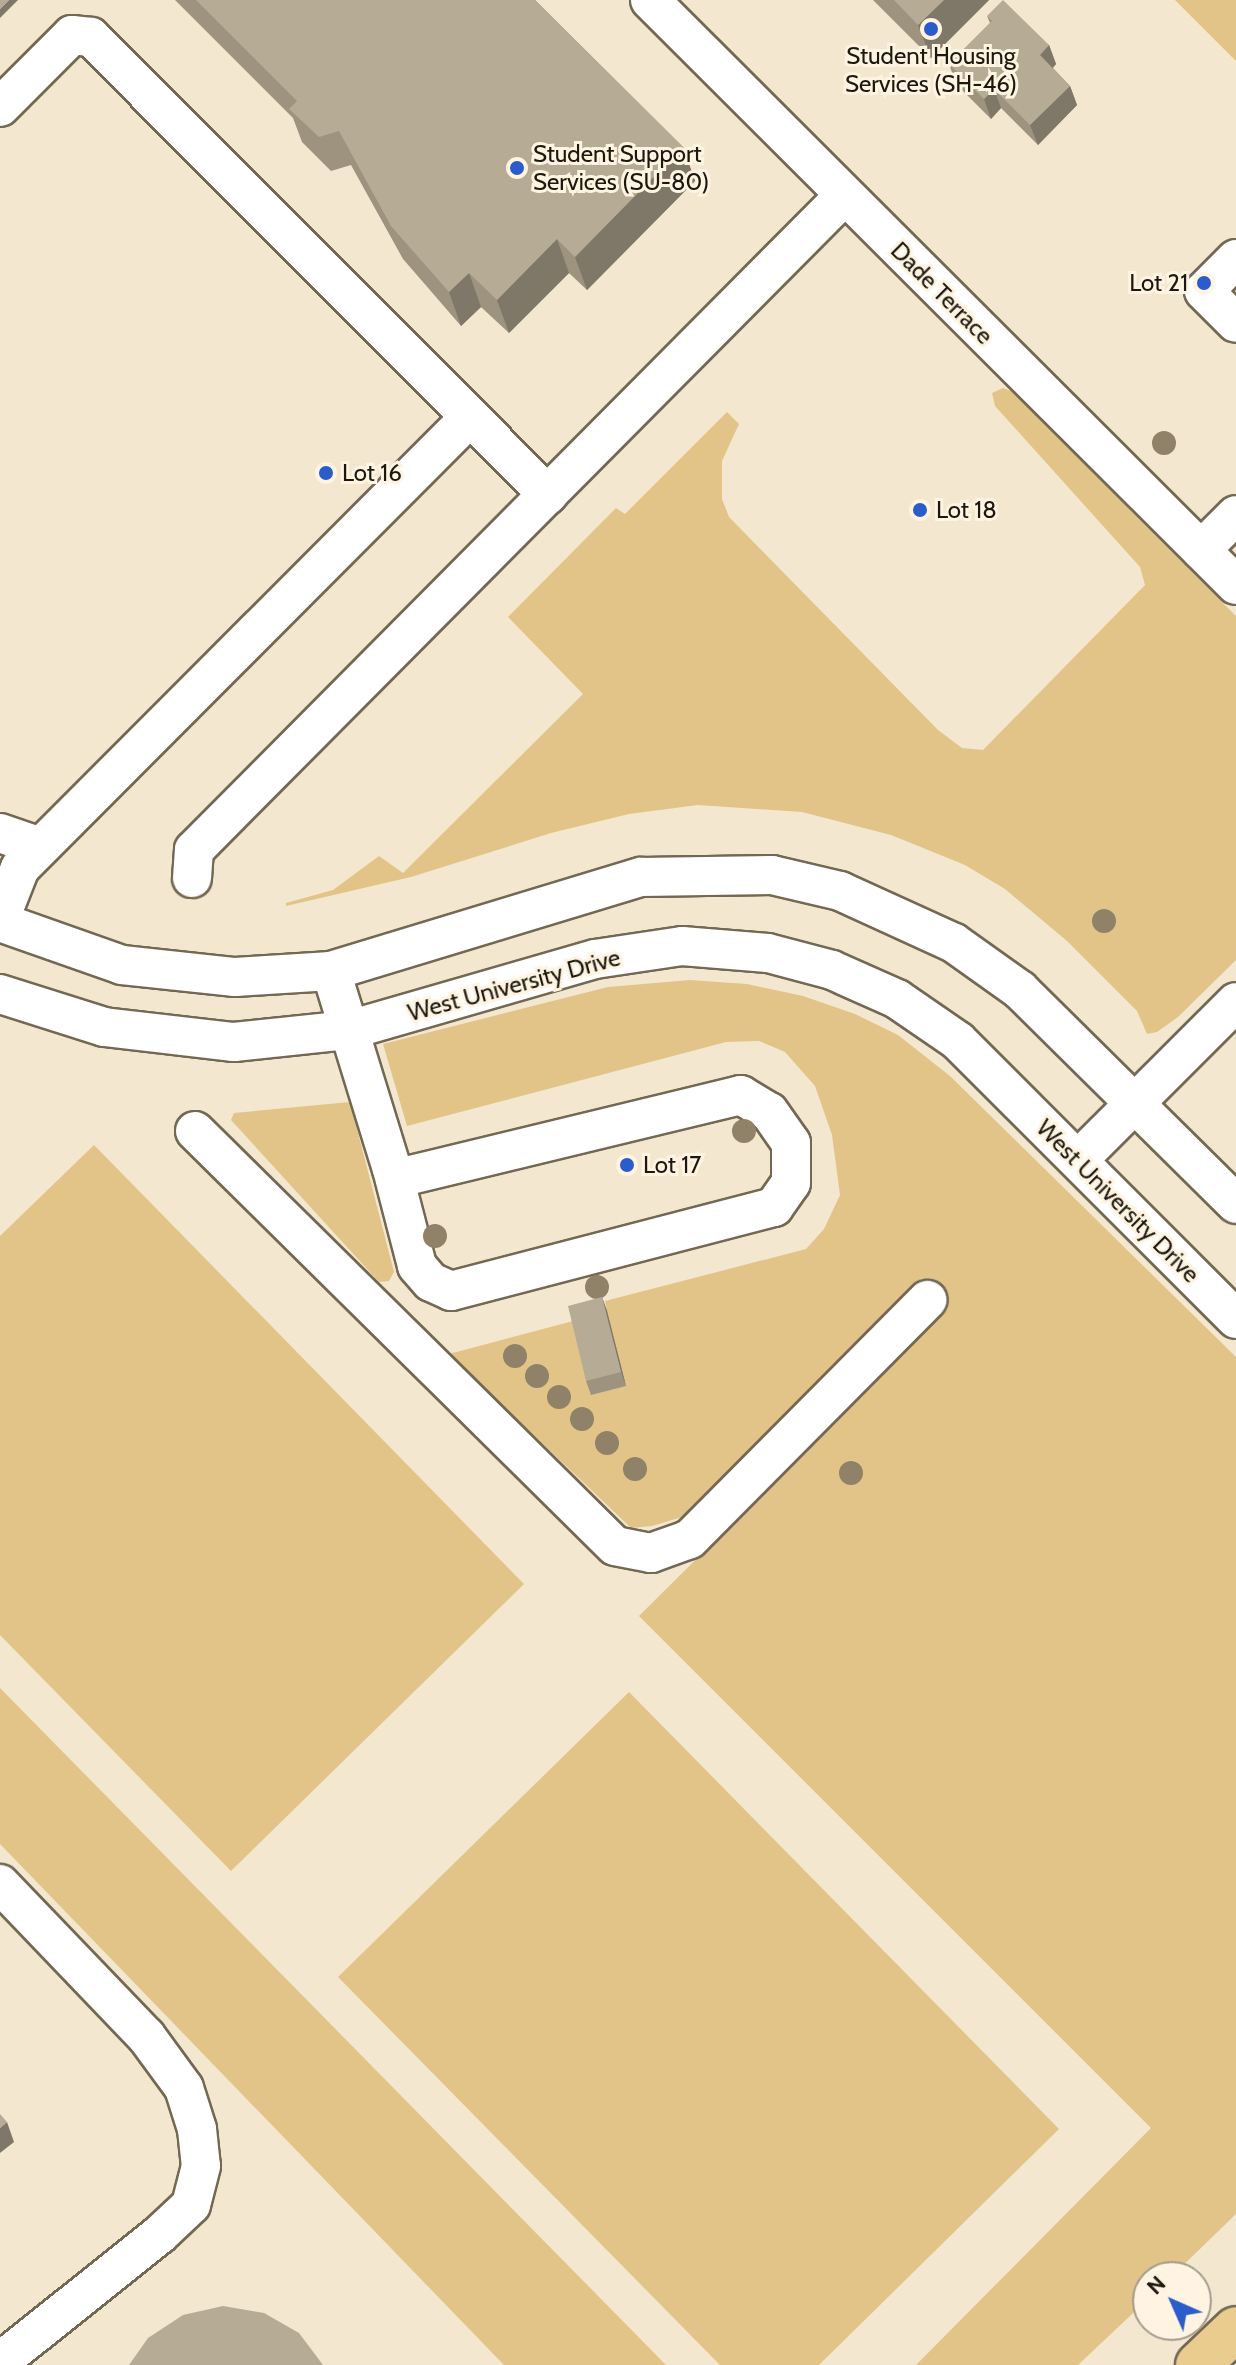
<!DOCTYPE html>
<html>
<head>
<meta charset="utf-8">
<style>
  body { margin:0 }
  #map { position:relative; width:1236px; height:2365px; overflow:hidden; background:#f3e7cf; font-family:Cabin,sans-serif }
  div>[style] { position:absolute }
  .green>* { inset:0; background:#e3c488 }
  .roads { filter:drop-shadow(2px 0 #736853) drop-shadow(-2px 0 #736853) drop-shadow(0 2px #736853) drop-shadow(0 -2px #736853) }
  .minor>* { height:38px; margin:-19px; padding:0 19px; transform-origin:19px; border-radius:19px; background:#fff }
  .major>* { height:44px; margin:-22px; padding:0 22px; transform-origin:22px; border-radius:22px; background:#e9cc8e }
  .trees>* { width:24px; height:24px; margin:-12px; border-radius:50%; background:#8f8268 }
  .wall>* { inset:0; background:#9d937f }
  .shaded-wall>* { inset:0; background:#7f7868 }
  .building>* { inset:0; background:#b6ab94 }
  .dots>* { width:22px; height:22px; translate:-50% -50%; box-sizing:border-box; border:4px solid #fff4e1; border-radius:50% }
  span { translate:-50% -50%; white-space:nowrap; text-align:center; line-height:1.15; -webkit-text-stroke:6px #fff4e1; paint-order:stroke }
  .poi-label { font-size:24px; color:#1c1810 }
  .left { translate:0 -50%; text-align:left }
  .right { translate:-100% -50%; text-align:right }
  .street-label { font-size:24px; color:#1c1810 }
  .north { position:absolute; left:1132px; top:2261px; width:80px; height:80px; box-sizing:border-box; background:#fff4e1; border:2px solid #a49c8d; border-radius:50%; rotate:315deg; font-size:22px; font-weight:700; line-height:32px; text-align:center; color:#1c1810 }
  .north::after { content:''; display:block; margin:auto; width:28px; height:36px; background:#2a5cca; clip-path:polygon(50% 0,100% 100%,50% 72%,0 100%) }
</style>
</head>
<body>
<div id="map">
  <div class="green">
    <div style="clip-path:polygon(1175px 0,1236px 0,1236px 61px)"></div>
    <div style="clip-path:polygon(1003px 388px,1011px 391px,1236px 616px,1236px 960px,1178px 1017px,1157px 1032px,1147px 1034px,1137px 1011px,1067px 941px,1005px 889px,965px 865px,891px 835px,802px 812px,698px 805px,629px 814px,551px 833px,411px 877px,286px 906px,286px 903px,333px 890px,379px 856px,403px 873px,583px 694px,508px 617px,616px 508px,625px 514px,727px 412px,739px 424px,722px 461px,722px 499px,729px 517px,938px 730px,962px 748px,983px 750px,1145px 585px,1140px 567px,995px 406px,992px 393px)"></div>
    <div style="clip-path:polygon(690px 980px,747px 984px,803px 996px,855px 1014px,898px 1035px,950px 1076px,1236px 1357px,1236px 2214px,1171px 2277px,1148px 2277px,1148px 2299px,1078px 2365px,916px 2365px,1151px 2128px,639px 1616px,948px 1309px,922px 1278px,724px 1481px,682px 1517px,652px 1526px,631px 1528px,449px 1354px,607px 1312px,605px 1301px,806px 1249px,824px 1229px,840px 1195px,832px 1135px,815px 1086px,785px 1052px,759px 1041px,726px 1042px,407px 1126px,383px 1044px,608px 987px)"></div>
    <div style="clip-path:polygon(350px 1102px,394px 1272px,389px 1281px,379px 1282px,231px 1120px,234px 1113px)"></div>
    <div style="clip-path:polygon(94px 1145px,524px 1584px,231px 1871px,0 1635px,0 1236px)"></div>
    <div style="clip-path:polygon(0 1688px,666px 2365px,504px 2365px,0 1844px)"></div>
    <div style="clip-path:polygon(629px 1692px,1059px 2129px,819px 2365px,720px 2365px,338px 1977px)"></div>
  </div>
  <div class="roads">
    <div class="minor">
      <div style="left:650px;top:0;width:828px;rotate:44.95deg"></div>
      <div style="left:0;top:107px;width:102px;rotate:-45deg"></div>
      <div style="left:72px;top:35px;width:19px;rotate:6deg"></div>
      <div style="left:91px;top:37px;width:647px;rotate:45.06deg"></div>
      <div style="left:1236px;top:259px;width:45px;rotate:135deg"></div>
      <div style="left:1204px;top:291px;width:45px;rotate:45deg"></div>
      <div style="left:1201px;top:550px;width:49px;rotate:-45deg"></div>
      <div style="left:0;top:833px;width:43px;rotate:18.9deg"></div>
      <div style="left:192px;top:878px;width:28px;rotate:-86deg"></div>
      <div style="left:194px;top:850px;width:923px;rotate:-45.18deg"></div>
      <div style="left:0;top:919px;width:55px;rotate:-68.6deg"></div>
      <div style="left:20px;top:868px;width:637px;rotate:-45.06deg"></div>
      <div style="left:0;top:922px;width:129px;rotate:19.4deg"></div>
      <div style="left:122px;top:965px;width:114px;rotate:6.1deg"></div>
      <div style="left:235px;top:977px;width:96px;rotate:-3.6deg"></div>
      <div style="left:331px;top:971px;width:324px;rotate:-16.9deg"></div>
      <div style="left:641px;top:877px;width:131px;rotate:-0.9deg"></div>
      <div style="left:772px;top:875px;width:70px;rotate:13.2deg"></div>
      <div style="left:840px;top:891px;width:125px;rotate:24.5deg"></div>
      <div style="left:954px;top:943px;width:81px;rotate:35.5deg"></div>
      <div style="left:1020px;top:990px;width:304px;rotate:44.7deg"></div>
      <div style="left:331px;top:971px;width:207px;rotate:72.9deg"></div>
      <div style="left:392px;top:1169px;width:100px;rotate:75.5deg"></div>
      <div style="left:417px;top:1266px;width:21px;rotate:49deg"></div>
      <div style="left:431px;top:1282px;width:22px;rotate:24deg"></div>
      <div style="left:451px;top:1291px;width:334px;rotate:-14.6deg"></div>
      <div style="left:774px;top:1207px;width:29px;rotate:-55deg"></div>
      <div style="left:791px;top:1183px;width:40px;rotate:-90deg"></div>
      <div style="left:791px;top:1143px;width:38px;rotate:-125deg"></div>
      <div style="left:769px;top:1112px;width:33px;rotate:-149deg"></div>
      <div style="left:741px;top:1095px;width:356px;rotate:166.4deg"></div>
      <div style="left:0;top:994px;width:109px;rotate:17.6deg"></div>
      <div style="left:104px;top:1027px;width:131px;rotate:6.6deg"></div>
      <div style="left:234px;top:1042px;width:116px;rotate:-6deg"></div>
      <div style="left:349px;top:1030px;width:256px;rotate:-16.1deg"></div>
      <div style="left:595px;top:959px;width:88px;rotate:-8.5deg"></div>
      <div style="left:682px;top:946px;width:86px;rotate:4.7deg"></div>
      <div style="left:768px;top:953px;width:66px;rotate:14.9deg"></div>
      <div style="left:832px;top:970px;width:71px;rotate:24deg"></div>
      <div style="left:897px;top:999px;width:74px;rotate:34.5deg"></div>
      <div style="left:958px;top:1041px;width:393px;rotate:45deg"></div>
      <div style="left:195px;top:1131px;width:590px;rotate:44.66deg"></div>
      <div style="left:615px;top:1546px;width:37px;rotate:11deg"></div>
      <div style="left:651px;top:1553px;width:41px;rotate:-19.7deg"></div>
      <div style="left:690px;top:1539px;width:337px;rotate:-45.2deg"></div>
      <div style="left:1078px;top:1160px;width:223px;rotate:-45deg"></div>
      <div style="left:0;top:1884px;width:211px;rotate:46.2deg"></div>
      <div style="left:146px;top:2036px;width:64px;rotate:53.8deg"></div>
      <div style="left:184px;top:2088px;width:43px;rotate:72.4deg"></div>
      <div style="left:197px;top:2129px;width:37px;rotate:84deg"></div>
      <div style="left:201px;top:2166px;width:40px;rotate:104.4deg"></div>
      <div style="left:191px;top:2205px;width:44px;rotate:136.8deg"></div>
      <div style="left:159px;top:2235px;width:203px;rotate:141.4deg"></div>
    </div>
    <div class="major">
      <div style="left:1198px;top:2365px;width:52px;rotate:-43.5deg"></div>
    </div>
  </div>
  <div class="trees">
    <div style="left:1164px;top:443px"></div>
    <div style="left:1104px;top:921px"></div>
    <div style="left:744px;top:1131px"></div>
    <div style="left:435px;top:1236px"></div>
    <div style="left:597px;top:1287px"></div>
    <div style="left:515px;top:1356px"></div>
    <div style="left:537px;top:1376px"></div>
    <div style="left:559px;top:1397px"></div>
    <div style="left:582px;top:1419px"></div>
    <div style="left:607px;top:1443px"></div>
    <div style="left:635px;top:1469px"></div>
    <div style="left:851px;top:1473px"></div>
  </div>
  <div class="wall">
    <div style="clip-path:polygon(175px 0,535px 0,683px 147px,695px 181px,587px 290px,569px 273px,509px 333px,481px 307px,461px 326px,403px 259px,351px 165px,331px 171px,302px 142px,293px 118px)"></div>
    <div style="clip-path:polygon(873px 0,989px 0,931px 58px)"></div>
    <div style="clip-path:polygon(987px 16px,1049px 45px,1056px 64px,1053px 68px,1070px 86px,1077px 105px,1038px 145px,1001px 108px,991px 119px,956px 84px,949px 64px,990px 23px)"></div>
    <div style="clip-path:polygon(602px 1297px,607px 1311px,626px 1386px,591px 1395px,586px 1381px)"></div>
  </div>
  <div class="shaded-wall">
    <div style="clip-path:polygon(9px 0,18px 0,0 18px,0 9px)"></div>
    <div style="clip-path:polygon(944px 0,989px 0,931px 58px,918px 25px)"></div>
    <div style="clip-path:polygon(1049px 45px,1056px 64px,1047px 74px,1040px 55px)"></div>
    <div style="clip-path:polygon(1070px 86px,1077px 105px,1038px 145px,1030px 125px)"></div>
    <div style="clip-path:polygon(994px 89px,1001px 108px,991px 119px,984px 99px)"></div>
    <div style="clip-path:polygon(683px 147px,695px 181px,587px 290px,575px 257px)"></div>
    <div style="clip-path:polygon(557px 239px,569px 273px,509px 333px,497px 300px)"></div>
    <div style="clip-path:polygon(469px 273px,481px 307px,461px 326px,449px 292px)"></div>
    <div style="clip-path:polygon(602px 1297px,607px 1311px,626px 1386px,621px 1372px)"></div>
    <div style="clip-path:polygon(7px 2122px,14px 2142px,0 2153px,0 2128px)"></div>
  </div>
  <div class="building">
    <div style="clip-path:polygon(0 0,9px 0,0 9px)"></div>
    <div style="clip-path:polygon(196px 0,535px 0,683px 147px,575px 257px,557px 239px,497px 300px,469px 273px,449px 292px,391px 226px,339px 131px,319px 137px,289px 109px,297px 101px)"></div>
    <div style="clip-path:polygon(894px 0,944px 0,918px 25px)"></div>
    <div style="clip-path:polygon(1003px 0,1049px 45px,1040px 55px,1070px 86px,1030px 125px,994px 89px,984px 99px,949px 64px,992px 21px,987px 16px)"></div>
    <div style="clip-path:polygon(602px 1297px,621px 1372px,586px 1381px,568px 1306px)"></div>
    <div style="clip-path:polygon(0 2114px,7px 2122px,0 2128px)"></div>
    <div style="clip-path:polygon(223px 2306px,264px 2313px,299px 2333px,323px 2365px,129px 2365px,148px 2338px,183px 2315px)"></div>
  </div>
  <div class="dots">
    <div style="left:931px;top:29px;background:#2a5cca"></div>
    <div style="left:517px;top:168px;background:#2a5cca"></div>
    <div style="left:1204px;top:283px;background:#2a5cca"></div>
    <div style="left:326px;top:473px;background:#2a5cca"></div>
    <div style="left:920px;top:510px;background:#2a5cca"></div>
    <div style="left:627px;top:1165px;background:#2a5cca"></div>
  </div>
  <div class="poi-label">
    <span style="left:931px;top:70px">Student Housing<br>Services (SH-46)</span>
    <span class="left" style="left:533px;top:168px">Student Support<br>Services (SU-80)</span>
    <span class="right" style="left:1188px;top:283px">Lot 21</span>
    <span class="left" style="left:342px;top:473px">Lot 16</span>
    <span class="left" style="left:936px;top:510px">Lot 18</span>
    <span class="left" style="left:643px;top:1165px">Lot 17</span>
  </div>
  <div class="street-label">
    <span style="left:942px;top:293px;rotate:45deg">Dade Terrace</span>
    <span style="left:514px;top:985px;rotate:-15deg">West University Drive</span>
    <span style="left:1118px;top:1201px;rotate:45deg">West University Drive</span>
  </div>
  <div class="north">N</div>
</div>
</body>
</html>
